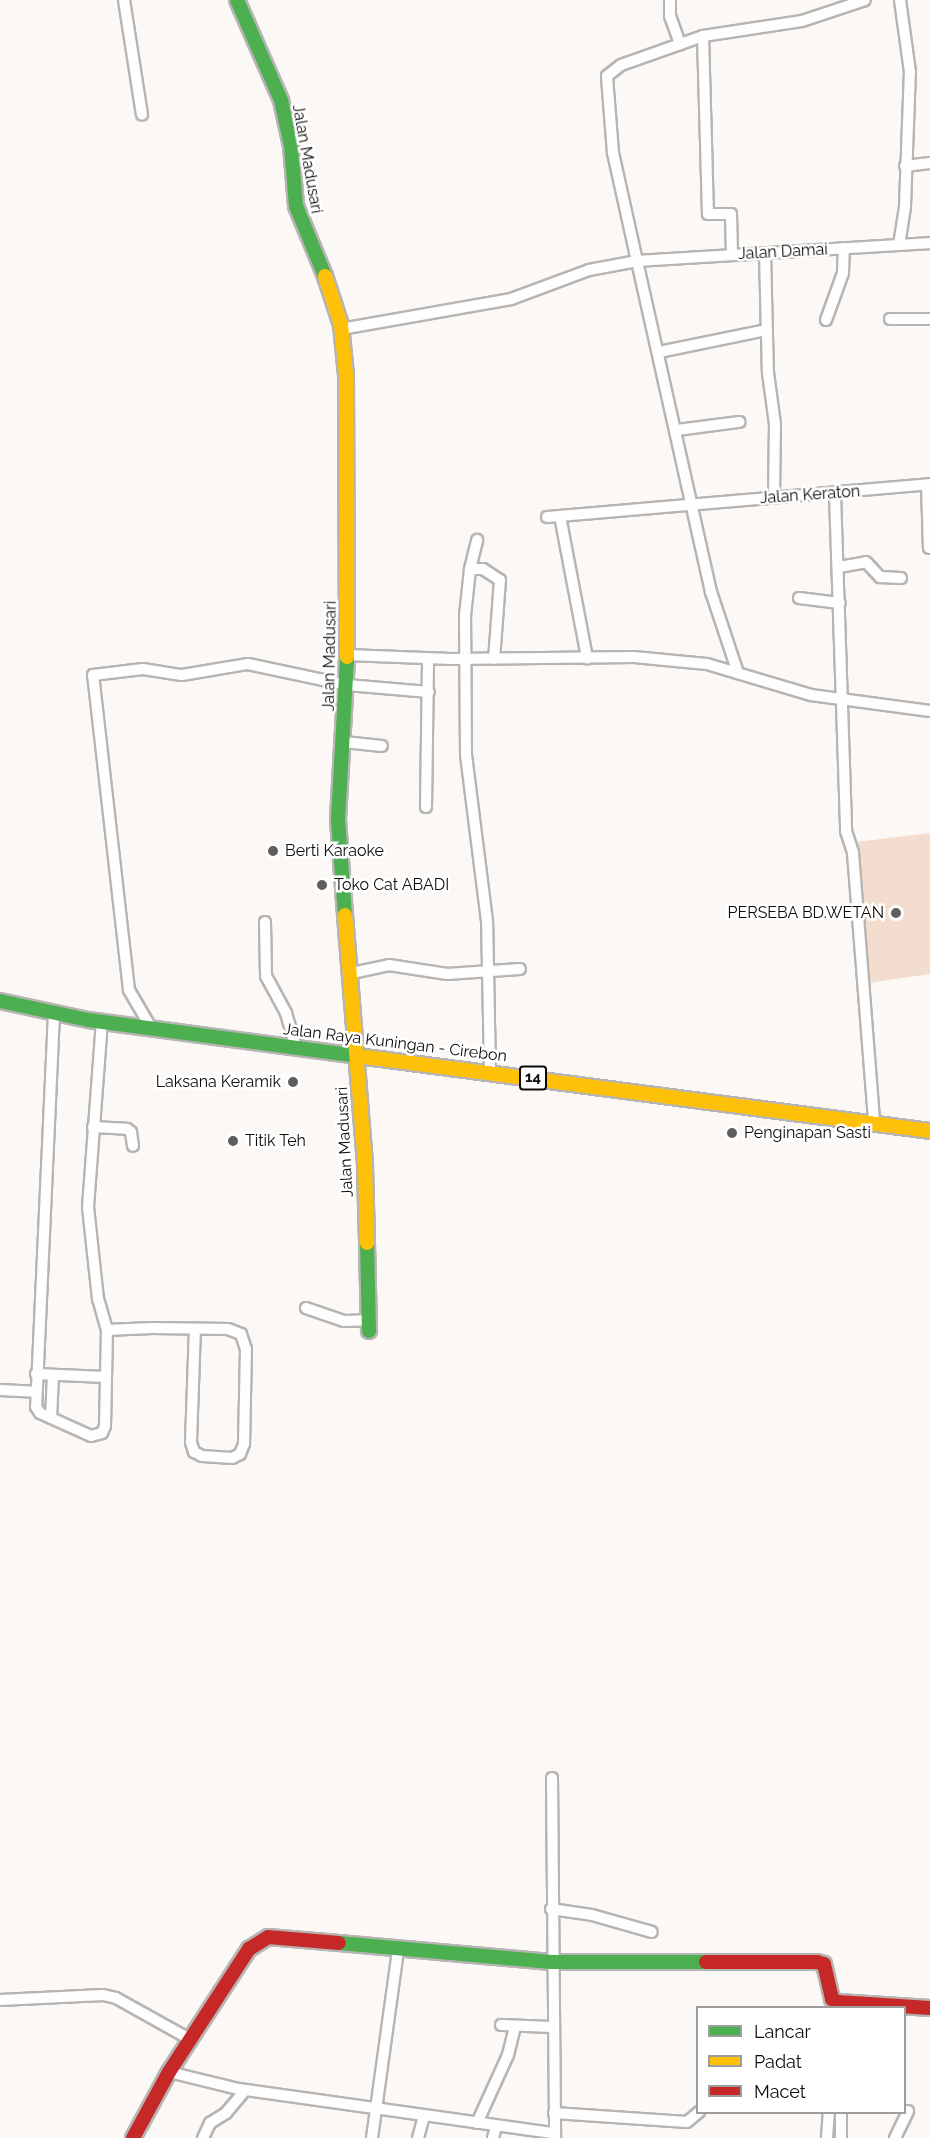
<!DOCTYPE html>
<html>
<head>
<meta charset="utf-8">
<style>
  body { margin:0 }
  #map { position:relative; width:930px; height:2138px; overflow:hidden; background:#fbf8f5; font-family:Raleway,sans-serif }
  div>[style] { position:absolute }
  .green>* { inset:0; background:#f2ddce }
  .roads { filter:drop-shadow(2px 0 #b7b5b3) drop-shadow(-2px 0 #b7b5b3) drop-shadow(0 2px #b7b5b3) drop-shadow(0 -2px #b7b5b3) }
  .street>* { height:10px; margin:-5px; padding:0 5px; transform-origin:5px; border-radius:5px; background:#fefefe }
  .fast>* { height:14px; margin:-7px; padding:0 7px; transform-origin:7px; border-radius:7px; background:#4caf50 }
  .slow>* { height:14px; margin:-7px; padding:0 7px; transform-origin:7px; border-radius:7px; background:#ffc107 }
  .jam>* { height:14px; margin:-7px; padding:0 7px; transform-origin:7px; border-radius:7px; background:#c62828 }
  .dots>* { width:16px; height:16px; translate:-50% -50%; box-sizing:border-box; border:3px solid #fff; border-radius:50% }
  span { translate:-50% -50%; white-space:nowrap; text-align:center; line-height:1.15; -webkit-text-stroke:5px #fff; paint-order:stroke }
  .shield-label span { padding:2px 4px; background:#fff; border:2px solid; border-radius:4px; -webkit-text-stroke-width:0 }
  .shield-label { font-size:15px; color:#0d0b0a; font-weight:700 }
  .street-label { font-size:16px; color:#0d0b0a }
  .poi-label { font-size:16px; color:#0d0b0a }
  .left { translate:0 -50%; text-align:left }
  .right { translate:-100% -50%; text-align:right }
  .legend { position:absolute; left:696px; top:2006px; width:210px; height:108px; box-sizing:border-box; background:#fff; border:2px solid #9e9d9d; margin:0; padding:8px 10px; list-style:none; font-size:18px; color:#0d0b0a }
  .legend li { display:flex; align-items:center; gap:12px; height:30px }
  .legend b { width:30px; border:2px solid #9e9d9d }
</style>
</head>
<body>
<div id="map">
  <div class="green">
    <div style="clip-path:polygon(930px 833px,930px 974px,868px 983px,856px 842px)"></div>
  </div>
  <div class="roads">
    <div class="street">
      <div style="left:124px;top:0;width:116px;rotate:81.1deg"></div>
      <div style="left:670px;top:0;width:16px;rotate:90deg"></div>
      <div style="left:670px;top:16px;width:30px;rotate:70deg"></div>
      <div style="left:703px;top:36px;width:178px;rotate:88.4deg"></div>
      <div style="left:708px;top:214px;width:23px"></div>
      <div style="left:731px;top:214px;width:41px;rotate:88.6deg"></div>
      <div style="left:905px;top:166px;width:25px;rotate:-7deg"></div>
      <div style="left:899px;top:245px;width:39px;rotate:-81deg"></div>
      <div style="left:905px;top:206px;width:134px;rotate:-87.9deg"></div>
      <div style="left:910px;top:72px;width:73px;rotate:-97.9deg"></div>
      <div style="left:765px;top:253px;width:120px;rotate:88.6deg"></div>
      <div style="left:768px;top:373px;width:51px;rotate:82.2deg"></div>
      <div style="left:775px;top:424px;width:74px;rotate:90.8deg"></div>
      <div style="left:890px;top:319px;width:40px"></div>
      <div style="left:826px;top:320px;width:50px;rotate:-70.1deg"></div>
      <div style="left:843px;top:273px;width:25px;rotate:-88deg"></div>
      <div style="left:341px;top:329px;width:173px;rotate:-10deg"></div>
      <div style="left:511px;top:299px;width:83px;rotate:-20.4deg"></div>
      <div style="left:589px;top:270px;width:49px;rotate:-10.6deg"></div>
      <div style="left:637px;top:261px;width:294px;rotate:-3.5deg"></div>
      <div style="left:659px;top:352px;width:109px;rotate:-11.6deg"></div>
      <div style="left:677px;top:430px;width:63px;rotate:-7.4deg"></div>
      <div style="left:927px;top:485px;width:63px;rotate:88.2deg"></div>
      <div style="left:835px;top:494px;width:337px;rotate:88.1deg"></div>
      <div style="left:846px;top:831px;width:23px;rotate:72deg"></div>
      <div style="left:853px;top:853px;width:270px;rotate:85.5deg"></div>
      <div style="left:560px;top:516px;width:145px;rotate:79.2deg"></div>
      <div style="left:547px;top:517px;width:384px;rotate:-4.9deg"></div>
      <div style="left:839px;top:567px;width:27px;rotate:-10deg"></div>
      <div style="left:866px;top:562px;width:21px;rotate:47deg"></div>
      <div style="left:880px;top:577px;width:21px;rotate:3deg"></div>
      <div style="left:470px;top:569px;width:30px;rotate:-76deg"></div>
      <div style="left:799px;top:598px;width:41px;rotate:7deg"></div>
      <div style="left:347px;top:655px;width:104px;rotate:2.2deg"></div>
      <div style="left:451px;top:659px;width:183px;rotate:-0.6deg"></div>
      <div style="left:634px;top:657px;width:73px;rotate:5.5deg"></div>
      <div style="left:707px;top:664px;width:109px;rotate:16.6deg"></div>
      <div style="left:811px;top:695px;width:120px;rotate:7.7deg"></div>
      <div style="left:738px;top:673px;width:85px;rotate:-108.4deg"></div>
      <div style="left:711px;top:592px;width:339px;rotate:-102.6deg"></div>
      <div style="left:637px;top:261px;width:111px;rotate:-102.5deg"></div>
      <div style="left:613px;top:153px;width:77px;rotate:-94.5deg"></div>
      <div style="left:607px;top:76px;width:18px;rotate:-38deg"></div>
      <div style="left:621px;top:65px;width:87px;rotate:-19.5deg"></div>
      <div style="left:703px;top:36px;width:100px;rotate:-8.6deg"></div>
      <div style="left:802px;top:21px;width:66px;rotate:-18.4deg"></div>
      <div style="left:344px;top:742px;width:38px;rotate:6deg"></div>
      <div style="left:426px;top:807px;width:148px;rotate:-89.2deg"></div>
      <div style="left:265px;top:922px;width:54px;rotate:88.9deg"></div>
      <div style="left:266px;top:976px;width:42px;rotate:61.6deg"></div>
      <div style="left:286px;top:1013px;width:35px;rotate:74deg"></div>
      <div style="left:352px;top:973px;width:38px;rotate:-12deg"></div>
      <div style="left:389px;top:965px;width:59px;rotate:8.8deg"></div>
      <div style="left:447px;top:974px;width:73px;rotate:-3.9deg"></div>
      <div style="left:54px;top:1013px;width:394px;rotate:92.6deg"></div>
      <div style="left:36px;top:1407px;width:7px;rotate:56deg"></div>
      <div style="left:40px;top:1413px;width:56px;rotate:24.3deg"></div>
      <div style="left:91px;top:1436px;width:11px;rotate:-15deg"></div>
      <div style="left:102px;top:1433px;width:8px;rotate:-67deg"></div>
      <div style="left:105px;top:1426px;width:96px;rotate:-88.8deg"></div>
      <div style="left:107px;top:1330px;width:32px;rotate:-106deg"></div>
      <div style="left:98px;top:1299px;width:93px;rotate:-96.2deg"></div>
      <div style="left:88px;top:1207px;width:187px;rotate:-85.7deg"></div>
      <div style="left:150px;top:1026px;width:42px;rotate:-120.3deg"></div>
      <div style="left:129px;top:990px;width:317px;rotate:-96.5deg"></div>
      <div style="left:93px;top:675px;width:50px;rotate:-6.8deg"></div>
      <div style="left:143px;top:669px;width:39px;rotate:9deg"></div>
      <div style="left:182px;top:675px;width:67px;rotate:-9.5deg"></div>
      <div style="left:248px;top:664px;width:101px;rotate:12deg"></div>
      <div style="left:347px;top:685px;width:82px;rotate:4.9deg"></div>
      <div style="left:490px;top:1072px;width:151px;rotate:-91.1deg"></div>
      <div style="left:487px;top:921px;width:167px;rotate:-97.2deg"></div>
      <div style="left:466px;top:755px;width:139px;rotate:-90.4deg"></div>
      <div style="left:465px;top:616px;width:47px;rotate:-83.9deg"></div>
      <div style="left:470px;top:569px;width:13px"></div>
      <div style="left:483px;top:569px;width:20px;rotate:33deg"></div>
      <div style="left:500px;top:580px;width:79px;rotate:94.3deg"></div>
      <div style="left:93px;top:1127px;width:34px;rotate:3deg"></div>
      <div style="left:127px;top:1129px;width:5px;rotate:37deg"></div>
      <div style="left:131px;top:1132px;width:14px;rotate:82deg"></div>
      <div style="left:306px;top:1308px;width:40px;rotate:18.9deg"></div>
      <div style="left:344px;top:1321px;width:24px;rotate:-2deg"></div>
      <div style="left:107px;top:1330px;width:45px;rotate:-2.5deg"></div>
      <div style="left:152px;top:1328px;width:76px;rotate:0.8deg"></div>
      <div style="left:228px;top:1329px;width:14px;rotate:21deg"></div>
      <div style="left:241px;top:1334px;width:16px;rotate:72deg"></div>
      <div style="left:246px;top:1349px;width:95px;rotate:91.2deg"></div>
      <div style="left:244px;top:1444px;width:11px;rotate:112deg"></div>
      <div style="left:240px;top:1454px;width:9px;rotate:153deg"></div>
      <div style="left:232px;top:1458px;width:30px;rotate:-176deg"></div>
      <div style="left:202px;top:1456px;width:9px;rotate:-153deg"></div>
      <div style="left:194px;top:1452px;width:10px;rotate:-107deg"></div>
      <div style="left:191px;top:1442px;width:113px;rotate:-88deg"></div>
      <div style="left:36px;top:1374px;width:70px;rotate:2.5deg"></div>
      <div style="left:0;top:1390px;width:35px;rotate:3deg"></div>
      <div style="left:51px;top:1418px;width:43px;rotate:-87.3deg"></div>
      <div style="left:552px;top:1778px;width:360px;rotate:89.5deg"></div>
      <div style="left:551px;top:1909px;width:41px;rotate:8.3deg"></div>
      <div style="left:592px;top:1915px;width:62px;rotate:15.8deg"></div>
      <div style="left:0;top:2000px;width:103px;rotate:-2.8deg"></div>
      <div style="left:103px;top:1995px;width:13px;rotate:13deg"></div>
      <div style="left:116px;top:1998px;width:86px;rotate:29.2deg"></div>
      <div style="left:501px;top:2025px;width:51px;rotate:2.2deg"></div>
      <div style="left:169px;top:2072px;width:72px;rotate:13.7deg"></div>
      <div style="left:239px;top:2089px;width:318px;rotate:8deg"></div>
      <div style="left:841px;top:2112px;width:26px;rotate:90deg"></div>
      <div style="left:554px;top:2113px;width:133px;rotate:3.9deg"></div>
      <div style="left:687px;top:2122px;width:16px;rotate:-40deg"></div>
      <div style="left:477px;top:2123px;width:75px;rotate:-65.5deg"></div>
      <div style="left:508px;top:2055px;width:30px;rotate:-76deg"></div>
      <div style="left:203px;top:2138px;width:17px;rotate:-65deg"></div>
      <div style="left:210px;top:2123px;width:19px;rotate:-32deg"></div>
      <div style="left:226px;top:2113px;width:30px;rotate:-50deg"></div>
      <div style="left:372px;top:2138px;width:190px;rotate:-82.1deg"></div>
      <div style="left:418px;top:2138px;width:23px;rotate:-75deg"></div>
      <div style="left:493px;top:2138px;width:12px;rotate:-76deg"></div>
      <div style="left:827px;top:2138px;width:26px;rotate:-86deg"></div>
      <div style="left:895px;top:2138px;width:30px;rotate:-64deg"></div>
    </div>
    <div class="fast">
      <div style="left:237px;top:0;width:109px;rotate:66.3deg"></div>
      <div style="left:281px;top:100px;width:47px;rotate:77.7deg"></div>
      <div style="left:291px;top:146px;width:60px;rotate:85.2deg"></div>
      <div style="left:296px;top:206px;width:76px;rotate:67.5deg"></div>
      <div style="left:345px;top:915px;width:96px;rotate:-94.2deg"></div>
      <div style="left:338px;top:819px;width:162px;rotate:-86.8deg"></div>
      <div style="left:0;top:1001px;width:90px;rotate:12.2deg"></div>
      <div style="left:88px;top:1020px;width:279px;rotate:7.6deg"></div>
      <div style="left:367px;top:1243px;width:88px;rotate:88.7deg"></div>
      <div style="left:339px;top:1943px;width:213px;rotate:5.1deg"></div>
      <div style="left:551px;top:1962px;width:155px"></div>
    </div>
    <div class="slow">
      <div style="left:325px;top:276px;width:52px;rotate:71.9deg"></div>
      <div style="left:341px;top:325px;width:50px;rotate:84.3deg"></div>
      <div style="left:346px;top:375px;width:282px;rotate:89.8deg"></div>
      <div style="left:345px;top:915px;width:252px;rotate:85.4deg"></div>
      <div style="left:365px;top:1166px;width:77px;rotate:88.5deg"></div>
      <div style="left:365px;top:1057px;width:570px;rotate:7.46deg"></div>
    </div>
    <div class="jam">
      <div style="left:706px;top:1962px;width:111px"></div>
      <div style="left:817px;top:1962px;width:7px;rotate:16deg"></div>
      <div style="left:824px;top:1964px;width:36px;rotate:77deg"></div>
      <div style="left:832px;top:1999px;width:7px;rotate:27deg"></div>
      <div style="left:838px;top:2002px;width:92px;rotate:3.7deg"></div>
      <div style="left:133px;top:2138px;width:75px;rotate:-61.4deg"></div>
      <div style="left:169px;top:2072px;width:147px;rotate:-57deg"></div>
      <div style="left:249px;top:1949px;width:22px;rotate:-32deg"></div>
      <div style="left:268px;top:1937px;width:71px;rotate:4.8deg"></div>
    </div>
  </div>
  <div class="dots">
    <div style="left:273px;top:851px;background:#605e5c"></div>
    <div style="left:322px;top:885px;background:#605e5c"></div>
    <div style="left:896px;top:913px;background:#605e5c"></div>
    <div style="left:293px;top:1082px;background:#605e5c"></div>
    <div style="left:732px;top:1133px;background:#605e5c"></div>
    <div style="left:233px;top:1141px;background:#605e5c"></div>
  </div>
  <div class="shield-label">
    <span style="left:533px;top:1078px">14</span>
  </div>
  <div class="street-label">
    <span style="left:307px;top:159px;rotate:80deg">Jalan Madusari</span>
    <span style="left:783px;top:252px;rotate:-3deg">Jalan Damai</span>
    <span style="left:810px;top:495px;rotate:-4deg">Jalan Keraton</span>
    <span style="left:330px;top:656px;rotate:-89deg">Jalan Madusari</span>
    <span style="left:395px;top:1043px;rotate:7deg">Jalan Raya Kuningan - Cirebon</span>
    <span style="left:345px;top:1142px;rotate:-93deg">Jalan Madusari</span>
  </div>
  <div class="poi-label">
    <span class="left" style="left:285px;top:851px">Berti Karaoke</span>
    <span class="left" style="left:334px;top:885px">Toko Cat ABADI</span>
    <span class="right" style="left:884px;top:913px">PERSEBA BD.WETAN</span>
    <span class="right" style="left:281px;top:1082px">Laksana Keramik</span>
    <span class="left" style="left:744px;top:1133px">Penginapan Sasti</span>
    <span class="left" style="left:245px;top:1141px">Titik Teh</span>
  </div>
  <ul class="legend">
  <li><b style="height:8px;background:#4caf50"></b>Lancar</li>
  <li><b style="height:8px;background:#ffc107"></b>Padat</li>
  <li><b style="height:8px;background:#c62828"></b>Macet</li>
  </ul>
</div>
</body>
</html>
